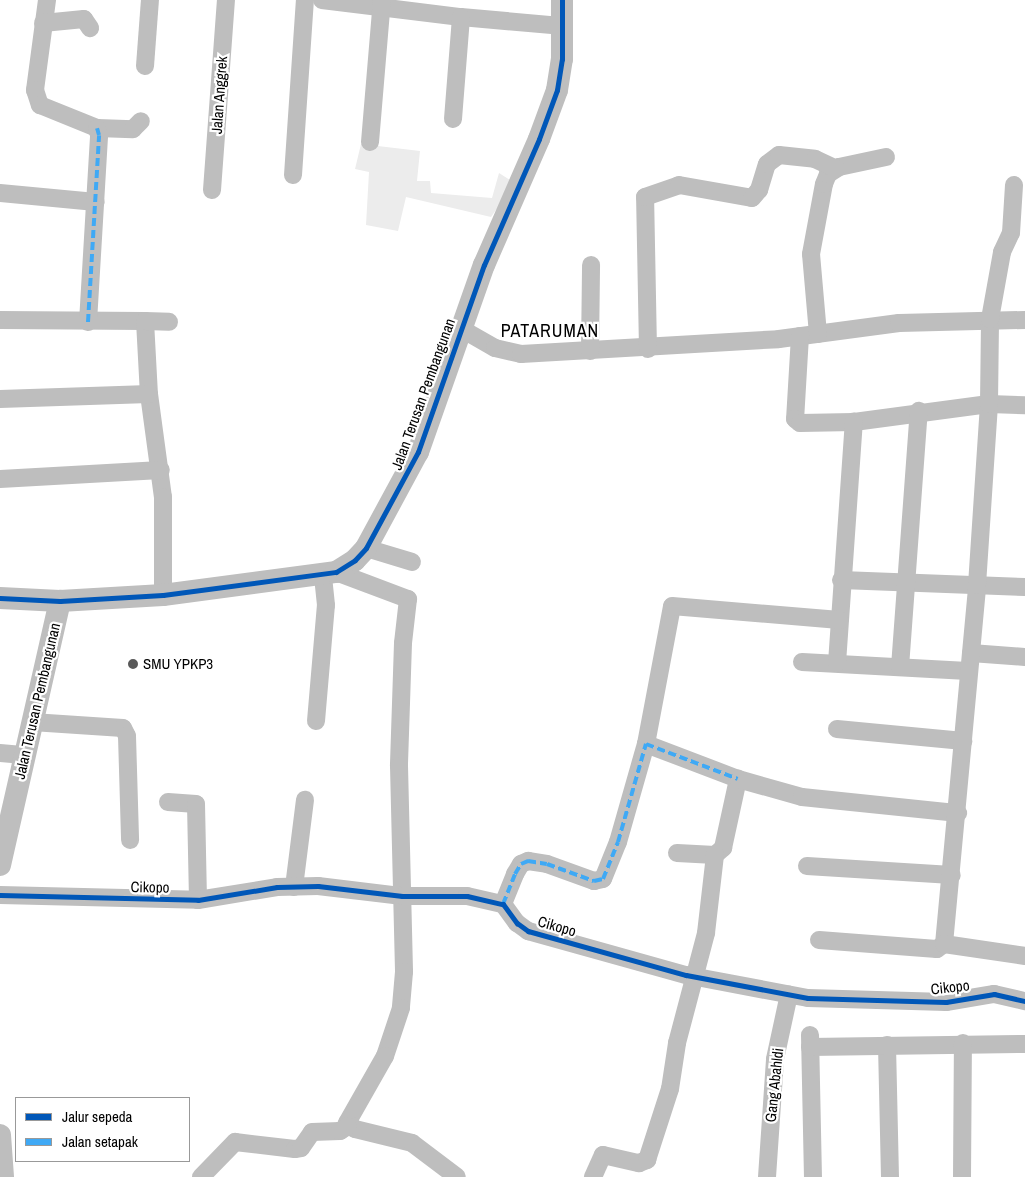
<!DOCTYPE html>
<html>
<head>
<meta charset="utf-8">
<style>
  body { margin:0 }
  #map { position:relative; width:1025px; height:1177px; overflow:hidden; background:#fff; font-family:"Archivo Narrow",sans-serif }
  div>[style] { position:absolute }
  .green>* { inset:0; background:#ececec }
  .minor>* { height:18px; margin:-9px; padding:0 9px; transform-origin:9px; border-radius:9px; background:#bebebe }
  .tertiary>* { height:22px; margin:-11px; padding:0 11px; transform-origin:11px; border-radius:11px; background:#bebebe }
  .quiet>* { height:4px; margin-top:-2px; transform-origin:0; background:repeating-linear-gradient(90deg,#3fa9f5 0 8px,transparent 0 12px) }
  .cycleway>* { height:5px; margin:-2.5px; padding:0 2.5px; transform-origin:2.5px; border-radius:2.5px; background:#0057b8 }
  .dots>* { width:14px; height:14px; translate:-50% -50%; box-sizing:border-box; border:2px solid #fff; border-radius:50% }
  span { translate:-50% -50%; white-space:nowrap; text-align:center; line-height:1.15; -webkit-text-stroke:4.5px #fff; paint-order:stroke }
  .street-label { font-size:15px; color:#000 }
  .poi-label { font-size:15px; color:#000 }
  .left { translate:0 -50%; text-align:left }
  .quarter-label { font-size:18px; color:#000; letter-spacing:1px }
  .legend { position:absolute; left:15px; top:1097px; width:175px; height:65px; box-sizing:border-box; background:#fff; border:1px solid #999; margin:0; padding:6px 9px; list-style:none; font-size:15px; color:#000 }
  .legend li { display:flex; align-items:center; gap:10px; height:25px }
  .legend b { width:25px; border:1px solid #999 }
</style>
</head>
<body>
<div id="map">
  <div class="green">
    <div style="clip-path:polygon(361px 144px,420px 151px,417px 181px,430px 181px,431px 193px,492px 198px,499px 173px,515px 183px,491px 217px,406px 197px,398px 231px,366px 225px,369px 172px,355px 169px)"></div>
  </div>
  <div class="minor">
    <div style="left:47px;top:0;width:91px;rotate:97.6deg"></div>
    <div style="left:35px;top:90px;width:16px;rotate:72deg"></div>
    <div style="left:40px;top:105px;width:61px;rotate:22deg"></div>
    <div style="left:97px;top:128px;width:36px;rotate:2deg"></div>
    <div style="left:133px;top:129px;width:11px;rotate:-45deg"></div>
    <div style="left:322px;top:0;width:140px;rotate:7deg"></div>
    <div style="left:461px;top:17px;width:100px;rotate:5.1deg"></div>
    <div style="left:43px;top:23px;width:41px;rotate:-5.6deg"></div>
    <div style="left:84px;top:19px;width:11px;rotate:56deg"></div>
    <div style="left:145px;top:66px;width:66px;rotate:-85.7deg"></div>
    <div style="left:453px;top:119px;width:102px;rotate:-85.5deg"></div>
    <div style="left:370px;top:142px;width:143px;rotate:-85.2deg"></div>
    <div style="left:293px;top:175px;width:175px;rotate:-86.1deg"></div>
    <div style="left:212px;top:190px;width:191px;rotate:-85.8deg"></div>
    <div style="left:0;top:193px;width:96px;rotate:5.4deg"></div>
    <div style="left:0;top:320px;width:145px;rotate:0.4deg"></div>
    <div style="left:145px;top:321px;width:73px;rotate:86.9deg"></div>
    <div style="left:149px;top:394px;width:104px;rotate:82.3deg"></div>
    <div style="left:163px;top:497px;width:98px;rotate:90deg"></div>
    <div style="left:145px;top:321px;width:24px;rotate:2deg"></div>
    <div style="left:88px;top:322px;width:187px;rotate:-86.6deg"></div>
    <div style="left:99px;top:135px;width:7px;rotate:-106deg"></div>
    <div style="left:460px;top:328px;width:40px;rotate:29.7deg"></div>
    <div style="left:495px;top:348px;width:27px;rotate:13deg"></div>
    <div style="left:521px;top:354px;width:258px;rotate:-3.3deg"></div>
    <div style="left:779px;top:339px;width:121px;rotate:-7.6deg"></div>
    <div style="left:899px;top:323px;width:126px;rotate:-1.4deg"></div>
    <div style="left:818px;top:334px;width:80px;rotate:-95deg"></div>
    <div style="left:811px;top:254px;width:71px;rotate:-79.5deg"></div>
    <div style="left:824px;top:184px;width:11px;rotate:-68deg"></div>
    <div style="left:828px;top:174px;width:13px;rotate:-32deg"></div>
    <div style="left:839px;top:167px;width:48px;rotate:-12deg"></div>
    <div style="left:800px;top:336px;width:83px;rotate:93.4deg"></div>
    <div style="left:795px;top:419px;width:6px;rotate:39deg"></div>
    <div style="left:800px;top:423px;width:54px;rotate:-1.1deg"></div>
    <div style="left:854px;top:422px;width:136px;rotate:-7.6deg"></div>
    <div style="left:989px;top:404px;width:36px;rotate:2deg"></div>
    <div style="left:648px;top:349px;width:152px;rotate:-91.1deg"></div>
    <div style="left:645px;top:197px;width:36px;rotate:-19deg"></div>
    <div style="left:679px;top:185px;width:74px;rotate:10.1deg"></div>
    <div style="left:752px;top:198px;width:11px;rotate:-49deg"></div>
    <div style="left:759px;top:190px;width:27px;rotate:-73deg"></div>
    <div style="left:767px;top:164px;width:15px;rotate:-37deg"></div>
    <div style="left:779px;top:155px;width:36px;rotate:6deg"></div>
    <div style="left:815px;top:159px;width:23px;rotate:25deg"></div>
    <div style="left:590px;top:351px;width:86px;rotate:-89.3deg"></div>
    <div style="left:0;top:399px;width:149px;rotate:-1.9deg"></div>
    <div style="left:0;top:479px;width:161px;rotate:-3.2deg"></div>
    <div style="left:366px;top:548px;width:48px;rotate:16.9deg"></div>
    <div style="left:336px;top:572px;width:77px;rotate:20.6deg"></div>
    <div style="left:408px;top:599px;width:44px;rotate:96.5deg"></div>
    <div style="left:403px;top:643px;width:123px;rotate:91.9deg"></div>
    <div style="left:399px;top:766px;width:206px;rotate:88.6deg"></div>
    <div style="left:404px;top:972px;width:36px;rotate:95deg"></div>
    <div style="left:401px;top:1008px;width:51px;rotate:108.4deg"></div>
    <div style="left:385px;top:1056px;width:77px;rotate:119.6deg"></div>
    <div style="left:347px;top:1123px;width:10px;rotate:37deg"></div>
    <div style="left:355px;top:1129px;width:59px;rotate:13.8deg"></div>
    <div style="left:412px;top:1143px;width:56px;rotate:37.1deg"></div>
    <div style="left:841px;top:580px;width:184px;rotate:2.2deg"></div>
    <div style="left:971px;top:653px;width:54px;rotate:4.2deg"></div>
    <div style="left:802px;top:662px;width:166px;rotate:3.1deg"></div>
    <div style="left:837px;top:663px;width:242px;rotate:-86deg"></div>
    <div style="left:900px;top:667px;width:257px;rotate:-85.8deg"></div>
    <div style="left:316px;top:721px;width:116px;rotate:-85.1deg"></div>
    <div style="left:326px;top:605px;width:30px;rotate:-96deg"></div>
    <div style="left:32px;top:722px;width:91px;rotate:3.8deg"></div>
    <div style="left:123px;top:728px;width:9px;rotate:63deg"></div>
    <div style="left:127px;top:736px;width:104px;rotate:88.3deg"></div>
    <div style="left:837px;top:729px;width:127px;rotate:5.4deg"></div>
    <div style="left:646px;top:744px;width:98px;rotate:20.8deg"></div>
    <div style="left:0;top:753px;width:25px;rotate:5deg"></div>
    <div style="left:168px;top:802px;width:28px;rotate:4deg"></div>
    <div style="left:196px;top:804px;width:96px;rotate:88.8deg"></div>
    <div style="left:677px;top:853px;width:38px;rotate:3deg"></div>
    <div style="left:715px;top:855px;width:11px;rotate:-41deg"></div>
    <div style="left:723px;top:848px;width:71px;rotate:-77.7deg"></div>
    <div style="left:738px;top:779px;width:66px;rotate:15.7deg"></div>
    <div style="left:802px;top:797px;width:157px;rotate:5.9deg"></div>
    <div style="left:807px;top:866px;width:145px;rotate:3.6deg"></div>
    <div style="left:294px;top:887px;width:88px;rotate:-82.8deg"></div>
    <div style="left:0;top:895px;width:198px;rotate:1.4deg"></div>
    <div style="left:198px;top:900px;width:80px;rotate:-9.3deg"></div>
    <div style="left:277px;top:887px;width:41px;rotate:-1.4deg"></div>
    <div style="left:318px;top:886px;width:85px;rotate:6.8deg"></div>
    <div style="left:402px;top:896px;width:65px"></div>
    <div style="left:467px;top:896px;width:37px;rotate:13deg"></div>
    <div style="left:503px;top:904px;width:24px;rotate:54deg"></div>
    <div style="left:517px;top:923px;width:14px;rotate:36deg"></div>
    <div style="left:528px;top:931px;width:164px;rotate:15.6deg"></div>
    <div style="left:686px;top:975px;width:124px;rotate:10.7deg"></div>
    <div style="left:808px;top:998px;width:138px;rotate:1.7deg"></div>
    <div style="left:946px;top:1002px;width:49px;rotate:-9.5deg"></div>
    <div style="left:994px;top:994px;width:32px;rotate:13deg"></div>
    <div style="left:503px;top:904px;width:32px;rotate:-68deg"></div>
    <div style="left:515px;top:874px;width:12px;rotate:-59deg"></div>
    <div style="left:521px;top:864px;width:8px;rotate:-23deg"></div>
    <div style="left:528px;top:861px;width:19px;rotate:9deg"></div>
    <div style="left:547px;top:864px;width:50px;rotate:19.9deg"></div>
    <div style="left:594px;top:881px;width:9px;rotate:-13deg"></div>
    <div style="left:603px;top:879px;width:40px;rotate:-68deg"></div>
    <div style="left:618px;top:842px;width:102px;rotate:-74.1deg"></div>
    <div style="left:646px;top:744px;width:140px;rotate:-79.3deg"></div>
    <div style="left:672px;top:606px;width:168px;rotate:4.8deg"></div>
    <div style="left:819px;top:940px;width:118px;rotate:4.4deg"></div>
    <div style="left:937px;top:949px;width:9px;rotate:-36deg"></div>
    <div style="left:944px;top:944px;width:361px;rotate:-84.7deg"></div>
    <div style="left:977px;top:585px;width:181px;rotate:-86.2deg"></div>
    <div style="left:989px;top:404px;width:85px;rotate:-89.3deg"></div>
    <div style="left:990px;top:319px;width:68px;rotate:-79.8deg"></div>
    <div style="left:1002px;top:252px;width:21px;rotate:-65deg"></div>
    <div style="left:1011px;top:233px;width:48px;rotate:-86.4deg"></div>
    <div style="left:944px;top:944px;width:82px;rotate:8.4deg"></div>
    <div style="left:810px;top:1035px;width:142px;rotate:88.8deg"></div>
    <div style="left:887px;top:1045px;width:132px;rotate:88.7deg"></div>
    <div style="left:810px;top:1047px;width:215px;rotate:-0.8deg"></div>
    <div style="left:201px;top:1177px;width:49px;rotate:-45.8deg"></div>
    <div style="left:235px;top:1142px;width:60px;rotate:6.7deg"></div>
    <div style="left:295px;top:1149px;width:6px;rotate:-9deg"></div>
    <div style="left:301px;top:1148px;width:19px;rotate:-55deg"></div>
    <div style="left:312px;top:1132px;width:28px;rotate:-2deg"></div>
    <div style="left:340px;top:1131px;width:9px;rotate:-32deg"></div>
    <div style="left:593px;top:1177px;width:24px;rotate:-66deg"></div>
    <div style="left:603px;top:1155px;width:37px;rotate:13deg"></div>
    <div style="left:639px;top:1163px;width:9px;rotate:-21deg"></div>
    <div style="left:647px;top:1160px;width:75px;rotate:-72.1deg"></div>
    <div style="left:670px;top:1089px;width:47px;rotate:-81.3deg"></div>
    <div style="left:677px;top:1043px;width:114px;rotate:-75.2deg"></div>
    <div style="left:706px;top:933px;width:79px;rotate:-83.4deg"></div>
    <div style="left:767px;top:1177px;width:118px;rotate:-86.1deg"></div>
    <div style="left:775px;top:1059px;width:66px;rotate:-77.8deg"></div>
    <div style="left:962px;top:1177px;width:134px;rotate:-89.6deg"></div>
  </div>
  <div class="tertiary">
    <div style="left:0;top:598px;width:60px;rotate:2.9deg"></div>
    <div style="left:60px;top:601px;width:103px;rotate:-3.3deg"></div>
    <div style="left:163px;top:595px;width:175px;rotate:-7.6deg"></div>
    <div style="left:336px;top:572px;width:22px;rotate:-32deg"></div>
    <div style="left:355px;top:560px;width:16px;rotate:-47deg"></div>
    <div style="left:366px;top:548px;width:109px;rotate:-61.6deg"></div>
    <div style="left:418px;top:452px;width:198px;rotate:-70.6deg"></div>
    <div style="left:484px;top:265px;width:137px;rotate:-66.4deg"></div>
    <div style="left:539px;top:139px;width:52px;rotate:-69.8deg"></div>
    <div style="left:557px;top:90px;width:31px;rotate:-81deg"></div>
    <div style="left:562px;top:59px;width:59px;rotate:-90deg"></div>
    <div style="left:0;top:865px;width:271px;rotate:-77.2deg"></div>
    <div style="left:0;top:1135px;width:42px;rotate:85.9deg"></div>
  </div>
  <div class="quiet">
    <div style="left:88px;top:322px;width:187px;rotate:-86.6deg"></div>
    <div style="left:99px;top:135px;width:7px;rotate:-106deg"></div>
    <div style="left:503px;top:904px;width:32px;rotate:-68deg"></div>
    <div style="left:515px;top:874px;width:12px;rotate:-59deg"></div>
    <div style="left:521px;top:864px;width:8px;rotate:-23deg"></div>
    <div style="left:528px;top:861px;width:19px;rotate:9deg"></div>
    <div style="left:547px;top:864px;width:50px;rotate:19.9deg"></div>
    <div style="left:594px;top:881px;width:9px;rotate:-13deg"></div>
    <div style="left:603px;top:879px;width:40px;rotate:-68deg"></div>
    <div style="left:618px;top:842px;width:102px;rotate:-74.1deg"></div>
    <div style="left:646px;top:744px;width:98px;rotate:20.8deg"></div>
  </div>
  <div class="cycleway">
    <div style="left:0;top:598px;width:60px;rotate:2.9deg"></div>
    <div style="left:60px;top:601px;width:103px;rotate:-3.3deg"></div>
    <div style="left:163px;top:595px;width:175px;rotate:-7.6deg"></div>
    <div style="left:336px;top:572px;width:22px;rotate:-32deg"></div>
    <div style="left:355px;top:560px;width:16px;rotate:-47deg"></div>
    <div style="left:366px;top:548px;width:109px;rotate:-61.6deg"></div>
    <div style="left:418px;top:452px;width:198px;rotate:-70.6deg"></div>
    <div style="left:484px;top:265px;width:137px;rotate:-66.4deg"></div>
    <div style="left:539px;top:139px;width:52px;rotate:-69.8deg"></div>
    <div style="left:557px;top:90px;width:31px;rotate:-81deg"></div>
    <div style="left:562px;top:59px;width:59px;rotate:-90deg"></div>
    <div style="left:0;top:895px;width:198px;rotate:1.4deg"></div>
    <div style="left:198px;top:900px;width:80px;rotate:-9.3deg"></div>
    <div style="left:277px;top:887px;width:41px;rotate:-1.4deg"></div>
    <div style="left:318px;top:886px;width:85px;rotate:6.8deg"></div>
    <div style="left:402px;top:896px;width:65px"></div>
    <div style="left:467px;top:896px;width:37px;rotate:13deg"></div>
    <div style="left:503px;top:904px;width:24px;rotate:54deg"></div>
    <div style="left:517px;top:923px;width:14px;rotate:36deg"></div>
    <div style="left:528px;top:931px;width:164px;rotate:15.6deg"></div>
    <div style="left:686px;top:975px;width:124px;rotate:10.7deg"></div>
    <div style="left:808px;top:998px;width:138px;rotate:1.7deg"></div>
    <div style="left:946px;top:1002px;width:49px;rotate:-9.5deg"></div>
    <div style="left:994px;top:994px;width:32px;rotate:13deg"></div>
  </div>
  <div class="dots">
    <div style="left:133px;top:664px;background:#595959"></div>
  </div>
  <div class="street-label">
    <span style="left:219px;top:95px;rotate:-86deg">Jalan Anggrek</span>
    <span style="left:423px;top:394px;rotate:-70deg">Jalan Terusan Pembangunan</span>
    <span style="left:37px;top:701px;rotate:-77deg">Jalan Terusan Pembangunan</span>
    <span style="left:150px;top:887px;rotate:1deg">Cikopo</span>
    <span style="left:557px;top:926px;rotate:16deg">Cikopo</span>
    <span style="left:950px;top:987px;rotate:-6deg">Cikopo</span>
    <span style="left:774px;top:1085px;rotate:-84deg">Gang Abahldi</span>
  </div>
  <div class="poi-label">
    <span class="left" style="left:143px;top:664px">SMU YPKP3</span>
  </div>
  <div class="quarter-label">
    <span style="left:550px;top:331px">PATARUMAN</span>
  </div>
  <ul class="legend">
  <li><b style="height:6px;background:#0057b8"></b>Jalur sepeda</li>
  <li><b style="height:6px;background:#3fa9f5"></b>Jalan setapak</li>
  </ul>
</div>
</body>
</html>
